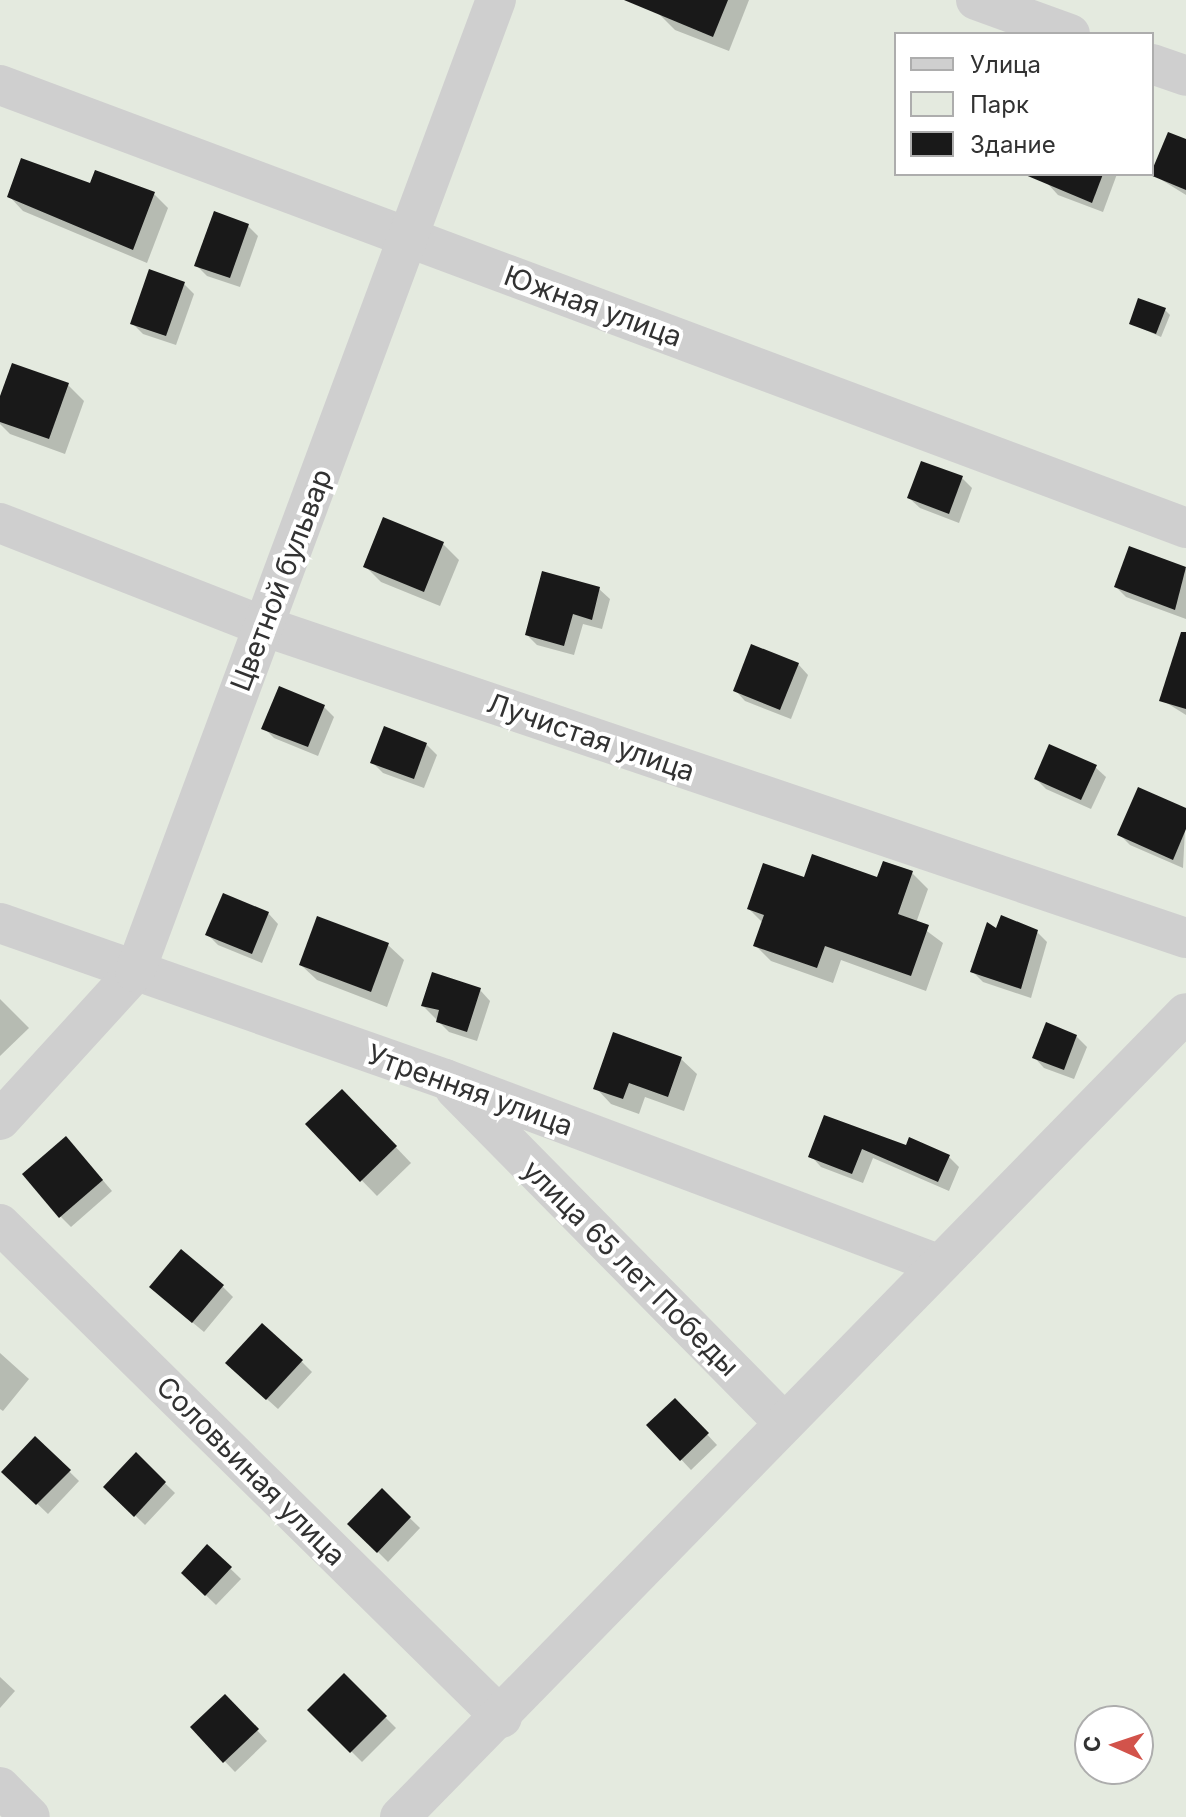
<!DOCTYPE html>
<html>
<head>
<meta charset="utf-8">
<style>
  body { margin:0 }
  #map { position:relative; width:1186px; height:1817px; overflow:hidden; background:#fff; font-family:Inter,sans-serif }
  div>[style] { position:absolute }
  .green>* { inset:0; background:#e4eadf }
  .shadow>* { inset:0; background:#0003 }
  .building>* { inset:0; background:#191919 }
  .minor>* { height:40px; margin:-20px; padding:0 20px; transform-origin:20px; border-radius:20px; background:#cfcfcf }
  span { translate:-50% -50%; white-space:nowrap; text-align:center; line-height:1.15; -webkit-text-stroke:8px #fff; paint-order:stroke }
  .street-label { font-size:28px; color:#323232 }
  .legend { position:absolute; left:894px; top:32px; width:260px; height:144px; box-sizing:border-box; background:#fff; border:2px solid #adadad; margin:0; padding:10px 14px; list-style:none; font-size:24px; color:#323232 }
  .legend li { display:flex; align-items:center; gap:16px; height:40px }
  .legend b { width:40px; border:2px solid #adadad }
  .north { position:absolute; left:1074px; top:1705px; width:80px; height:80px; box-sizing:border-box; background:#fff; border:2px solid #adadad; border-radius:50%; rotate:273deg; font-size:22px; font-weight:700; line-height:32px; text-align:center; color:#323232 }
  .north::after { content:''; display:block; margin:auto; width:28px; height:36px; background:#d2534b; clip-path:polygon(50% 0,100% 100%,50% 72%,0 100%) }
</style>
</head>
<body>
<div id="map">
  <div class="green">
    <div style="clip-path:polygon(evenodd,0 0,1186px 0,1186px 1817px,0 1817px,0 0,896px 34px,1152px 34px,1152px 174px,896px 174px,896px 34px,0 0,1090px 1721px,1138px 1721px,1138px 1769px,1090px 1769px,1090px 1721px)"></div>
  </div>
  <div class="shadow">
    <div style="clip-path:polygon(665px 0,749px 0,729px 51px,675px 30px,659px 14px)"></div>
    <div style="clip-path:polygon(1186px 141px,1186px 195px,1152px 174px)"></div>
    <div style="clip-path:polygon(1052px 174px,1117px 174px,1103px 212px,1058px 195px,1048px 184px)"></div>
    <div style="clip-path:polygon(154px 194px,168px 208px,147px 263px,23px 211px,9px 196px)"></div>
    <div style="clip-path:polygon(248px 226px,258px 236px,240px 287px,207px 276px,196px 265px)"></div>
    <div style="clip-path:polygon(184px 284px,194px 294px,176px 345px,143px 334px,132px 323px)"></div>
    <div style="clip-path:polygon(1165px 310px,1170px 315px,1161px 337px,1132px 324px)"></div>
    <div style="clip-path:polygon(68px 385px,84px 401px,65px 454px,10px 434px,0 424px,0 402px)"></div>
    <div style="clip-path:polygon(962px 478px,972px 488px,959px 523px,920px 508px,909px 498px)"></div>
    <div style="clip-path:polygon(443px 544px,459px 560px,440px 606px,381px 582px,365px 566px)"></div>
    <div style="clip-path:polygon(1130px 548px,1186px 569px,1186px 619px,1126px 597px,1116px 587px)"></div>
    <div style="clip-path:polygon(599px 589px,610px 599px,602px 629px,583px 624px,574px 655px,537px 645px,527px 635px)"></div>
    <div style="clip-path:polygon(798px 664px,808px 675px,791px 719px,745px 701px,735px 690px)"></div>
    <div style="clip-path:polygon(1186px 668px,1186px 715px,1162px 700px)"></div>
    <div style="clip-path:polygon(324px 707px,334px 717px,318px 756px,274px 738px,264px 728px)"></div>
    <div style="clip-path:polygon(426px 744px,437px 755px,424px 788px,383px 773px,372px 762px)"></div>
    <div style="clip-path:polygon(1095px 767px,1106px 777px,1091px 809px,1046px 789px,1036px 779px)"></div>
    <div style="clip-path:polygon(1186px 810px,1183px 868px,1130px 845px,1120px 835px)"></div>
    <div style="clip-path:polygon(884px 863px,912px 873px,928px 889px,916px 923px,943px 943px,926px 991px,841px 960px,833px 983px,771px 961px,755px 945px,763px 923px,749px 909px,805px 880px,878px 879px)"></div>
    <div style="clip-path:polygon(268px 913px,278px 924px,262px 963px,218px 945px,208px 935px)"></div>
    <div style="clip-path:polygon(997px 931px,1037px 932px,1047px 942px,1031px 998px,983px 982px,972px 971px)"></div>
    <div style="clip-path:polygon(388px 945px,404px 960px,387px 1007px,317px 980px,301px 965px)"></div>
    <div style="clip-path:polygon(480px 990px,490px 1001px,477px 1041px,449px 1032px,423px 1006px)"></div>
    <div style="clip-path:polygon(0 999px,29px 1028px,0 1056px)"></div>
    <div style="clip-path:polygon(1076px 1036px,1087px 1047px,1074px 1079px,1044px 1068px,1034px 1057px)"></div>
    <div style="clip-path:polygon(681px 1059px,697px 1074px,684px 1111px,645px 1097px,639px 1114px,611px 1104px,596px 1088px)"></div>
    <div style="clip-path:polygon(342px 1091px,411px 1163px,377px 1196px,307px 1124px)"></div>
    <div style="clip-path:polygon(826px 1117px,907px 1148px,949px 1157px,959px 1167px,949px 1191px,873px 1158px,863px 1183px,821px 1167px,811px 1156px)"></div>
    <div style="clip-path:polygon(76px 1149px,112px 1191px,71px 1227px,60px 1216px)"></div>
    <div style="clip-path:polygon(222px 1286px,233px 1297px,204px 1332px,162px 1297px)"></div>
    <div style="clip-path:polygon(0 1353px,29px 1379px,3px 1411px,0 1409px)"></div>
    <div style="clip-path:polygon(301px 1361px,312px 1372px,278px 1409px,238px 1373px)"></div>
    <div style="clip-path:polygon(675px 1400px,717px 1445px,691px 1470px,649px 1425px)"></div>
    <div style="clip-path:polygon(36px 1439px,79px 1481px,48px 1514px,4px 1472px)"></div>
    <div style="clip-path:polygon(136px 1455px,175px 1493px,145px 1525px,106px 1487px)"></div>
    <div style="clip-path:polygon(382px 1491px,420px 1528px,388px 1562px,350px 1524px)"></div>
    <div style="clip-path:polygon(208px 1547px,241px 1579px,216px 1605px,183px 1573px)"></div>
    <div style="clip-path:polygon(344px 1676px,396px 1728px,362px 1762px,310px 1710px)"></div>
    <div style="clip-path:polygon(0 1677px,15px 1691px,0 1708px)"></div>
    <div style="clip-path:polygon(225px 1696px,267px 1741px,235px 1772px,192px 1727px)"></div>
  </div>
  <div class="building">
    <div style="clip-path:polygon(624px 0,728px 0,713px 37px)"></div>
    <div style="clip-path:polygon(1168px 132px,1186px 139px,1186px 190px,1150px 175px)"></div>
    <div style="clip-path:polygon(21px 158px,90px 183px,95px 170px,155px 192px,133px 250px,7px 197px)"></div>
    <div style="clip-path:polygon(1023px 174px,1103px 174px,1092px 203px)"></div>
    <div style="clip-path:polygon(214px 211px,249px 224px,230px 278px,194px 266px)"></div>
    <div style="clip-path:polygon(149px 269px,185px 282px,166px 336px,130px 324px)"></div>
    <div style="clip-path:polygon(1138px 298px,1166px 308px,1156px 334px,1129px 324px)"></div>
    <div style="clip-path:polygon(12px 363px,69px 383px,49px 439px,0 422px,0 396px)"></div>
    <div style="clip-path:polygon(921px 461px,963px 476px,949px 514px,907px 498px)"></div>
    <div style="clip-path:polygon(383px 517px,444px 542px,424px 592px,363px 567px)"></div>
    <div style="clip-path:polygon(1129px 546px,1186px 567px,1175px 610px,1114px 587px)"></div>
    <div style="clip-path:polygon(542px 571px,600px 587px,592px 620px,573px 614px,564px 646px,525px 635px)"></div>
    <div style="clip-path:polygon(1181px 632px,1186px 632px,1186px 709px,1159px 701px)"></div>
    <div style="clip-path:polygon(751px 644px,799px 663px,780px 710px,733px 691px)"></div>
    <div style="clip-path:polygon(279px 686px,325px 705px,308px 747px,261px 729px)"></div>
    <div style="clip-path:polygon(384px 726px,427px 743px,414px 779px,370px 763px)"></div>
    <div style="clip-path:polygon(1049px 744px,1097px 765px,1081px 800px,1034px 779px)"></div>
    <div style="clip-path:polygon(1138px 787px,1186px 808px,1186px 829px,1173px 860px,1117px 835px)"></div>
    <div style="clip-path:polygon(812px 854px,877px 877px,883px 861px,913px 871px,898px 914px,929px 925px,911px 976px,825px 946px,817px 968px,753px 946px,764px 915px,747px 909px,763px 863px,804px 877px)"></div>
    <div style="clip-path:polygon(223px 893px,269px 912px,252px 954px,205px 935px)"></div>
    <div style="clip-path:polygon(1001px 915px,1038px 930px,1021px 989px,970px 972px,987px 922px,996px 928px)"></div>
    <div style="clip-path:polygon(317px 916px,389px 943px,371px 992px,299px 965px)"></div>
    <div style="clip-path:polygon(432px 972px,481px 988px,467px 1032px,436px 1022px,439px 1010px,421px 1006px)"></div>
    <div style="clip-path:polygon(1046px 1022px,1077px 1035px,1064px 1070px,1032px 1058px)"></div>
    <div style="clip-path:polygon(613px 1032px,682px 1057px,668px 1097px,629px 1083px,623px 1099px,593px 1089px)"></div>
    <div style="clip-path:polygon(342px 1089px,397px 1146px,360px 1182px,305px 1124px)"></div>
    <div style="clip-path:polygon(824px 1115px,906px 1145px,909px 1137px,950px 1155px,938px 1182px,862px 1149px,852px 1174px,808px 1157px)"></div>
    <div style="clip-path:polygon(66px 1136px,103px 1180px,59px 1218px,22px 1174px)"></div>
    <div style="clip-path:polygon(181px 1249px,224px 1285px,192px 1323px,149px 1287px)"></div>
    <div style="clip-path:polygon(262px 1323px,303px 1360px,266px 1400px,225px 1363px)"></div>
    <div style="clip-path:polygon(675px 1398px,709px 1433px,680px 1461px,646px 1425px)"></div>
    <div style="clip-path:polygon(35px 1436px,71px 1470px,36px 1505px,1px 1472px)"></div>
    <div style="clip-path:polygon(136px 1452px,166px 1482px,134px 1517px,103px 1487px)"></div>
    <div style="clip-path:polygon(382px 1488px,411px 1517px,377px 1553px,347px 1524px)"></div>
    <div style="clip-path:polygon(207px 1544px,232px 1567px,205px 1596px,181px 1573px)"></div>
    <div style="clip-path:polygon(344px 1673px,387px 1716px,350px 1753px,307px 1710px)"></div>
    <div style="clip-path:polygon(225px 1694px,259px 1729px,223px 1763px,190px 1727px)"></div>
  </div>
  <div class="minor">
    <div style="left:976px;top:0;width:100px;rotate:19.9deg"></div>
    <div style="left:1152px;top:64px;width:36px;rotate:19deg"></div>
    <div style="left:0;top:85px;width:1266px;rotate:20.48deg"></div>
    <div style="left:0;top:523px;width:282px;rotate:21.4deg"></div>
    <div style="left:263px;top:626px;width:974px;rotate:18.68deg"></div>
    <div style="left:0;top:923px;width:472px;rotate:19.3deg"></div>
    <div style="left:445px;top:1079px;width:527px;rotate:20.57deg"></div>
    <div style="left:455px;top:1089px;width:467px;rotate:45.4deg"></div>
    <div style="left:0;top:1120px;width:200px;rotate:-47.6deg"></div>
    <div style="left:135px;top:972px;width:1037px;rotate:-69.63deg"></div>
    <div style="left:0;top:1224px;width:704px;rotate:44.54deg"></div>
    <div style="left:0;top:1787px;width:42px;rotate:45deg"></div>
    <div style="left:400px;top:1817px;width:1124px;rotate:-45.65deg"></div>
  </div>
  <div class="street-label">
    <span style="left:593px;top:306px;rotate:20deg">Южная улица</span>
    <span style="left:281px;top:580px;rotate:-69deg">Цветной бульвар</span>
    <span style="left:591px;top:737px;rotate:19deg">Лучистая улица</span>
    <span style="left:470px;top:1090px;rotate:20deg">Утренняя улица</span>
    <span style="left:631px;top:1268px;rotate:45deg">улица 65 лет Победы</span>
    <span style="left:251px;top:1471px;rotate:45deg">Соловьиная улица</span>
  </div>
  <ul class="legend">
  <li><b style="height:10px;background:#cfcfcf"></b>Улица</li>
  <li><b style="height:22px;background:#e4eadf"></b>Парк</li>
  <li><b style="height:22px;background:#191919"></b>Здание</li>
  </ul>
  <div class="north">С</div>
</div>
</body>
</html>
